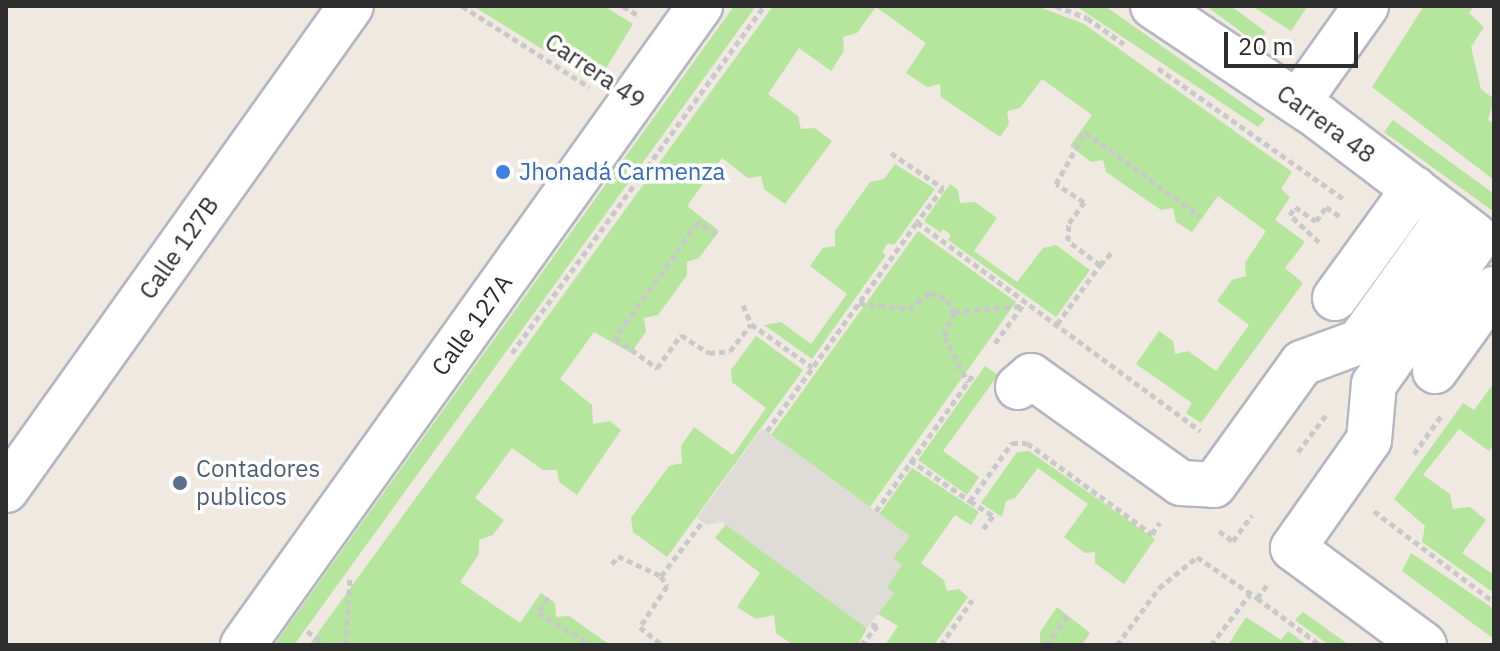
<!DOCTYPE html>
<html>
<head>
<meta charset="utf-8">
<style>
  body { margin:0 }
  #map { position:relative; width:1500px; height:651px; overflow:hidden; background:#efe9e1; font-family:"IBM Plex Sans",sans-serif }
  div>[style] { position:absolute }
  .green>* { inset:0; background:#b6e59e }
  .plaza>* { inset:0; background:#dfdcd8 }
  .path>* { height:5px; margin-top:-2.5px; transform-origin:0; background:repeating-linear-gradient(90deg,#c9c9c9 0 6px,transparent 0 10px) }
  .roads { filter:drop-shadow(2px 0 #b4b7c1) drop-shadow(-2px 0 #b4b7c1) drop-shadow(0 2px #b4b7c1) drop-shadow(0 -2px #b4b7c1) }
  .minor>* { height:44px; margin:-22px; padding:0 22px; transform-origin:22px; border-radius:22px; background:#fff }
  .dots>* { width:22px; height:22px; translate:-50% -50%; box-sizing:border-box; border:4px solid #fff; border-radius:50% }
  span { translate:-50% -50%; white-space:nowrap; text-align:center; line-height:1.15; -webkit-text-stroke:7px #fff; paint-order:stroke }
  .street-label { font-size:24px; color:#2e2e2e }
  .shop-label { font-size:24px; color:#366cbe }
  .left { translate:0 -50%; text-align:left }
  .service-label { font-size:24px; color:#4e5e75 }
  .frame { position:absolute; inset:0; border:8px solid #2e2e2e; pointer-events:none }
  .scale { position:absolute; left:1224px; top:32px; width:134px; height:36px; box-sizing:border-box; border:4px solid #2e2e2e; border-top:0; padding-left:10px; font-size:24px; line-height:28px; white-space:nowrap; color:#2e2e2e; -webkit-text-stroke:6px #fff; paint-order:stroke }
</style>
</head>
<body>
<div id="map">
  <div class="green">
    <div style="clip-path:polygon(473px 6px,604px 6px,633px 24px,597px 83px)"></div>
    <div style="clip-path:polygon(734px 6px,756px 6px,294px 645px,274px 645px)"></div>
    <div style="clip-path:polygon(773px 6px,1037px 6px,1084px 24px,1292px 172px,1281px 189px,1290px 197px,1275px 220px,1305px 242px,1285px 268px,1303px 283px,1201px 423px,1186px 413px,1192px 403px,1136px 364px,1159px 331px,1173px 341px,1175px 354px,1188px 351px,1216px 371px,1249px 325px,1217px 301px,1232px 280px,1246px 276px,1245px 263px,1266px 231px,1218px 196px,1192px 232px,1176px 222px,1173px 208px,1161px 210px,1106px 172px,1103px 160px,1091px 162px,1070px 146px,1092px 115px,1042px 79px,1020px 108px,1007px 111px,1009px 124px,1000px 137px,941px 97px,940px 84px,927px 87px,906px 73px,926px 43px,876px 7px,857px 33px,843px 37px,844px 51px,831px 71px,799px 48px,768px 94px,798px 116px,801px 129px,815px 128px,832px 141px,785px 204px,764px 189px,761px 176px,748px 178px,722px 158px,687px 206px,719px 231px,699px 258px,687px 262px,687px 275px,658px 315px,644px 318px,646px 332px,631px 353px,594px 332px,560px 379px,592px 405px,593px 424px,610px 421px,621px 430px,577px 495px,559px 482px,557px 470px,543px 470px,512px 448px,475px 498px,504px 520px,493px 535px,479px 540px,479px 554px,460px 582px,520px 623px,541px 593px,555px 603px,556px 617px,569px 616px,610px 645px,309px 645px)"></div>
    <div style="clip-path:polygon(1076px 6px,1105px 6px,1265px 119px,1258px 127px)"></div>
    <div style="clip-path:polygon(1206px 6px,1231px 6px,1266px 32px,1258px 44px)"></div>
    <div style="clip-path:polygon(1252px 6px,1305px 6px,1307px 7px,1291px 31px)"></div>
    <div style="clip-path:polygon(1424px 6px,1474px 6px,1469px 13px,1484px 27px,1471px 47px,1481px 89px,1494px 99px,1488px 120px,1494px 124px,1494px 180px,1372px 87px)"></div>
    <div style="clip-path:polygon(1393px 120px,1494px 194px,1494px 212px,1384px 132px)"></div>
    <div style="clip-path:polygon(895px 164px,935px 189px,894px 245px,888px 243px,882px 252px,886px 255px,812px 359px,764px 325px,781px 322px,811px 344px,847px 294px,810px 266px,823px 248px,835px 246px,835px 231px,870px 182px,884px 179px)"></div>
    <div style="clip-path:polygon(950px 184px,958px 190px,960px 203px,975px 202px,997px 218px,974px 251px,1017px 282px,1043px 248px,1056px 245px,1090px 270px,1056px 317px,948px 240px,951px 235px,943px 229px,941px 233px,924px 221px)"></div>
    <div style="clip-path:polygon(918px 231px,1016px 302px,870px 507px,771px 435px)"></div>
    <div style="clip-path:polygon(756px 336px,803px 370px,667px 557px,633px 532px,631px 518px,669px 466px,682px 463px,681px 446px,694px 427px,733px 455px,766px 408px,732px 382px,731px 370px)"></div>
    <div style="clip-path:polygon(985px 366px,998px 375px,943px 451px,979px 477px,967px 495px,918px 460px)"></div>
    <div style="clip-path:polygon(1494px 383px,1494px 445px,1489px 451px,1459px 429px,1423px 475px,1450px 494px,1453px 509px,1470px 507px,1486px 520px,1462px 553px,1494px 575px,1494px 593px,1422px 542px,1425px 526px,1394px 499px,1463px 403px,1474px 410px)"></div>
    <div style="clip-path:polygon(1029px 451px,1155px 539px,1124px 584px,1095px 563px,1095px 552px,1085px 553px,1064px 537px,1088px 504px,1038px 468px,1015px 498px,1006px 501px,1002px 517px,981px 503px,1017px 452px)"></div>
    <div style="clip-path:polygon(912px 468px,979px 512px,971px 525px,955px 515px,921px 563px,944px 580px,947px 591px,959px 589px,968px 597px,934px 645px,885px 645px,898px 626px,878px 614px,893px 593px,887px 587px,893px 558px,909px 537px,879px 514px)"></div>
    <div style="clip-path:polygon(726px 524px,867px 628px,858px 645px,793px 645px,776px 633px,774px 615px,756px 619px,737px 607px,760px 573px,715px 538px)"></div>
    <div style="clip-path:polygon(1411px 553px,1494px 609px,1494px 639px,1402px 571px)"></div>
    <div style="clip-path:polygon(1057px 607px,1090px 633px,1082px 645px,1029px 645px,1040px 644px,1040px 632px)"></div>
    <div style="clip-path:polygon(1303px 612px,1349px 645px,1329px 645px,1295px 620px)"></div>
    <div style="clip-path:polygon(1246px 617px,1281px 640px,1288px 631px,1307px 645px,1228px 645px)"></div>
  </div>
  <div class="plaza">
    <div style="clip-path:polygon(762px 428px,910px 536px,893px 558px,902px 565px,887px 587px,894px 593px,867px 628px,722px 522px,707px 525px,697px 518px)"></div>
  </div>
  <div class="path">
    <div style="left:462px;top:6px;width:151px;rotate:32.5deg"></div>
    <div style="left:623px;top:6px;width:17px;rotate:31deg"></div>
    <div style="left:1056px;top:6px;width:33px;rotate:21deg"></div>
    <div style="left:1087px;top:18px;width:45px;rotate:35.1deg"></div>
    <div style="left:1158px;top:68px;width:229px;rotate:35.2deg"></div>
    <div style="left:891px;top:153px;width:63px;rotate:33.9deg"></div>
    <div style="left:943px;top:188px;width:43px;rotate:127.4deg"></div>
    <div style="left:716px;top:235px;width:22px;rotate:-144deg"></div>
    <div style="left:698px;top:222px;width:143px;rotate:125.6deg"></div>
    <div style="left:615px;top:338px;width:52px;rotate:35.5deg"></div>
    <div style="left:657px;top:368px;width:41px;rotate:-54deg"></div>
    <div style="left:681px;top:335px;width:33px;rotate:33deg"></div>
    <div style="left:709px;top:353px;width:21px;rotate:-5deg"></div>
    <div style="left:730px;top:351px;width:34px;rotate:-52deg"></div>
    <div style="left:751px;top:324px;width:75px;rotate:35.2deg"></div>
    <div style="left:1319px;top:242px;width:40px;rotate:-137deg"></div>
    <div style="left:1290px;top:215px;width:9px;rotate:-58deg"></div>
    <div style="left:1295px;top:207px;width:25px;rotate:34deg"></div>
    <div style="left:1316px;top:221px;width:17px;rotate:-54deg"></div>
    <div style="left:1326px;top:207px;width:18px;rotate:34deg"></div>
    <div style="left:1100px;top:265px;width:18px;rotate:-47deg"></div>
    <div style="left:859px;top:303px;width:50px;rotate:6.8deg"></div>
    <div style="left:909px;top:309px;width:27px;rotate:-39deg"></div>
    <div style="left:930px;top:292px;width:19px;rotate:25deg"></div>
    <div style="left:947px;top:300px;width:14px;rotate:60deg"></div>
    <div style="left:954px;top:312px;width:66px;rotate:-5.2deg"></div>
    <div style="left:743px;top:305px;width:21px;rotate:67deg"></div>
    <div style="left:954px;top:312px;width:26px;rotate:113deg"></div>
    <div style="left:944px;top:336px;width:52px;rotate:62.4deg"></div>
    <div style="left:1057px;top:324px;width:73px;rotate:-53.9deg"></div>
    <div style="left:1100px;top:265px;width:40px;rotate:-143deg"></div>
    <div style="left:1068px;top:241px;width:18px;rotate:-87deg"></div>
    <div style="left:1069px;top:223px;width:26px;rotate:-54deg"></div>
    <div style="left:1084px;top:202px;width:33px;rotate:-147deg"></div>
    <div style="left:1056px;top:184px;width:60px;rotate:-60.9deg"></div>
    <div style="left:1085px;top:132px;width:142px;rotate:36.1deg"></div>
    <div style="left:995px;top:343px;width:51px;rotate:-53.8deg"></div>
    <div style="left:512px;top:353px;width:429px;rotate:-54deg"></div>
    <div style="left:767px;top:431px;width:257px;rotate:-54.3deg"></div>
    <div style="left:917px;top:222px;width:352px;rotate:36.4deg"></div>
    <div style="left:1298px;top:452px;width:46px;rotate:-52.9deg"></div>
    <div style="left:1414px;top:454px;width:47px;rotate:-54.6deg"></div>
    <div style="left:910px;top:460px;width:73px;rotate:34.3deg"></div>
    <div style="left:970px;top:501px;width:72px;rotate:-54.1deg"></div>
    <div style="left:1012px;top:443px;width:15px"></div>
    <div style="left:1027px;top:443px;width:155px;rotate:36.1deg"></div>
    <div style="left:1152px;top:534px;width:14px;rotate:-56deg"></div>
    <div style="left:970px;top:501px;width:27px;rotate:33deg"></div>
    <div style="left:993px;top:516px;width:20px;rotate:127deg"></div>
    <div style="left:876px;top:511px;width:167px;rotate:-54.5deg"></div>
    <div style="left:1374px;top:511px;width:151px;rotate:37.2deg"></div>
    <div style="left:1219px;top:531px;width:17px;rotate:36deg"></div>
    <div style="left:1233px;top:541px;width:32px;rotate:-54deg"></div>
    <div style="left:612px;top:564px;width:10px;rotate:-53deg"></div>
    <div style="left:618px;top:556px;width:47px;rotate:24.9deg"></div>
    <div style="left:661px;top:576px;width:69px;rotate:-52.6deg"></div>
    <div style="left:661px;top:576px;width:12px;rotate:59deg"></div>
    <div style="left:667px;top:586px;width:49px;rotate:123.4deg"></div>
    <div style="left:640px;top:627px;width:28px;rotate:39deg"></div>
    <div style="left:548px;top:597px;width:19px;rotate:122deg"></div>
    <div style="left:538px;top:613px;width:64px;rotate:30.2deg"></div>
    <div style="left:1257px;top:598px;width:79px;rotate:36.7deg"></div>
    <div style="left:307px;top:631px;width:24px;rotate:36deg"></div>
    <div style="left:346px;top:645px;width:69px;rotate:-86.7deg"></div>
    <div style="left:861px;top:645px;width:25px;rotate:-50deg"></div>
    <div style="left:877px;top:626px;width:6px;rotate:-162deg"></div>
    <div style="left:941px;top:645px;width:55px;rotate:-55.4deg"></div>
    <div style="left:1046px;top:645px;width:36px;rotate:-54deg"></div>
    <div style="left:1117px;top:645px;width:71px;rotate:-53.6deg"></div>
    <div style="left:1159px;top:588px;width:49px;rotate:-39.2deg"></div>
    <div style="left:1197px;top:557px;width:73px;rotate:34.3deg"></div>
    <div style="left:1257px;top:598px;width:18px;rotate:-52deg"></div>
    <div style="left:1211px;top:645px;width:64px;rotate:-52.6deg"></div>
  </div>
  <div class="roads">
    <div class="minor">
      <div style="left:1153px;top:6px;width:201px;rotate:33.8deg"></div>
      <div style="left:1320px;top:118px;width:192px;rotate:37.2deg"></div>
      <div style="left:1298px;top:102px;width:118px;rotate:-54.7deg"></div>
      <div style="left:1335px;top:298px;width:135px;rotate:-54.1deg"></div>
      <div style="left:1435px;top:371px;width:101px;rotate:-54.3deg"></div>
      <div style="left:1018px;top:387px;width:17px;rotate:-40deg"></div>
      <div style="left:1031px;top:376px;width:184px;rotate:35.5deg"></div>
      <div style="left:1181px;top:483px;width:33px;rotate:3deg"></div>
      <div style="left:1214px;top:485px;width:150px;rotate:-54.2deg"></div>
      <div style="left:1302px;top:363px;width:61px;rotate:-20.2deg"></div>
      <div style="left:1359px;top:342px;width:155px;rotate:-54.5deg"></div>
      <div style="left:6px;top:490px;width:594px;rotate:-54.52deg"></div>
      <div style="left:243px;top:645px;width:786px;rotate:-54.43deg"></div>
      <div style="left:1424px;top:645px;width:163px;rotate:-143.5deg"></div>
      <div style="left:1293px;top:548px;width:132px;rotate:-54.9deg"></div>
      <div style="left:1369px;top:440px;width:56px;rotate:-84.9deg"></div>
      <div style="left:1374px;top:384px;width:179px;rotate:-54.5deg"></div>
    </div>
  </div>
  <div class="dots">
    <div style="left:503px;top:172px;background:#3f7fe0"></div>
    <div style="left:180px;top:483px;background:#5c6f8a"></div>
  </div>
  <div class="street-label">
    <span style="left:595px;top:71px;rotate:34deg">Carrera 49</span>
    <span style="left:1326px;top:124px;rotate:36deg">Carrera 48</span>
    <span style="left:179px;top:248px;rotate:-55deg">Calle 127B</span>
    <span style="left:472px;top:325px;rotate:-54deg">Calle 127A</span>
  </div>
  <div class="shop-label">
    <span class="left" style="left:519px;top:172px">Jhonadá Carmenza</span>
  </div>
  <div class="service-label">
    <span class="left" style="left:196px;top:483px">Contadores<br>publicos</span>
  </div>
  <div class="frame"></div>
  <div class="scale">20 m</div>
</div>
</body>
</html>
